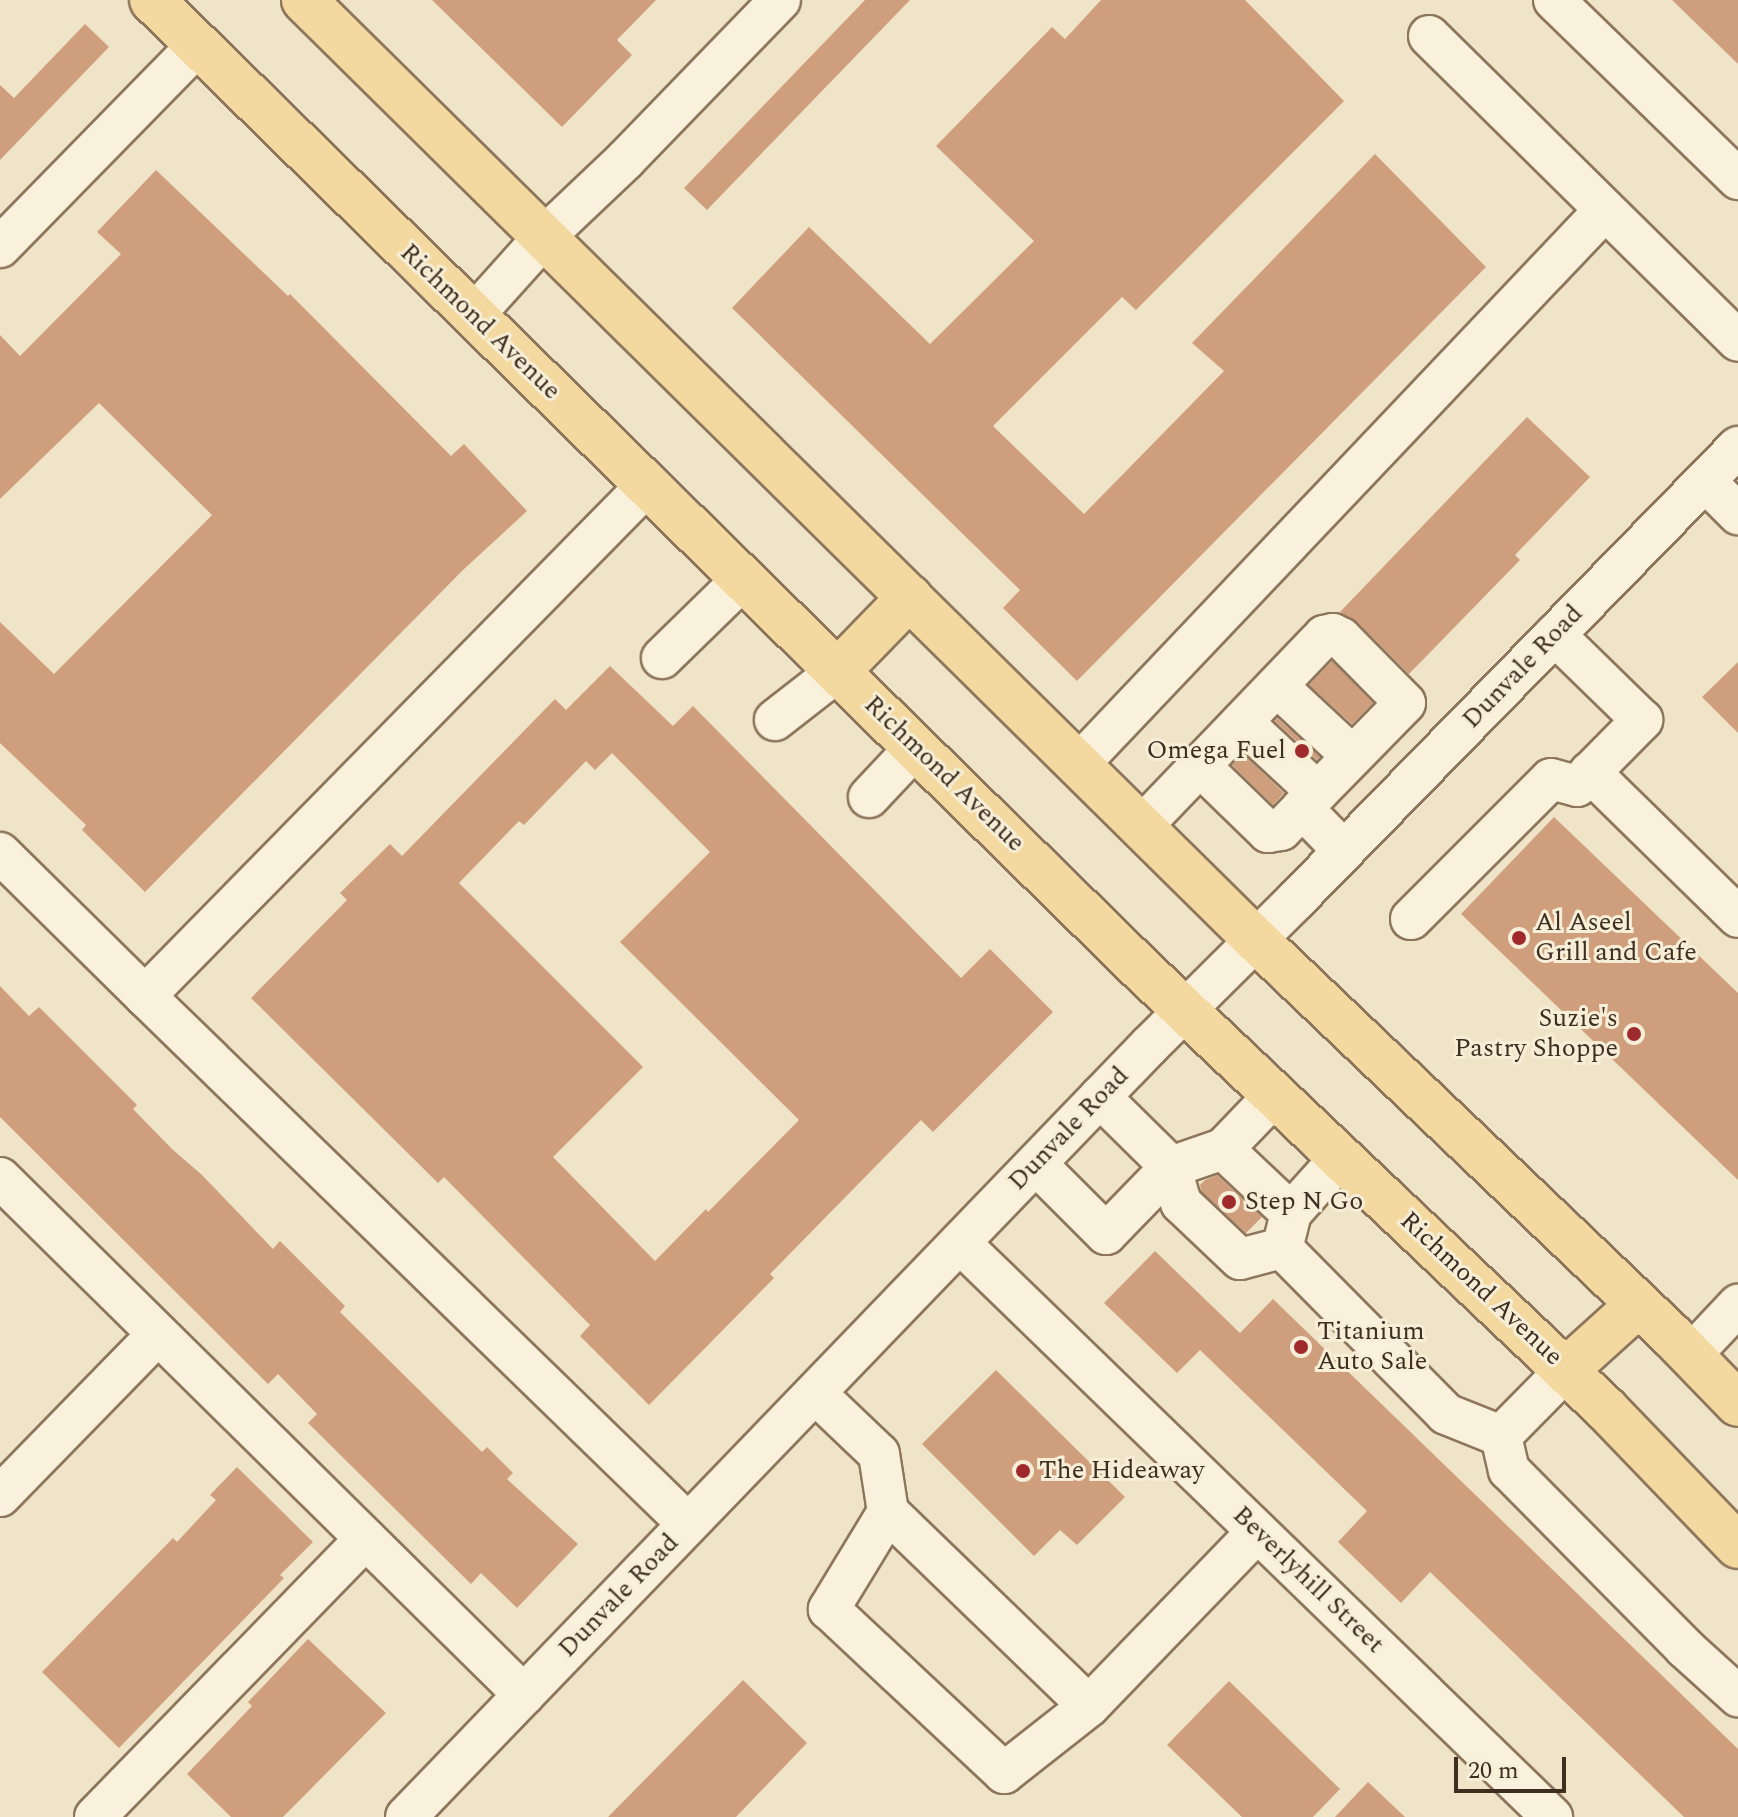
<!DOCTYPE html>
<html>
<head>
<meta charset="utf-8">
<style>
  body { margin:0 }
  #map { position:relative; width:1738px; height:1817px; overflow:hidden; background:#f0e4c8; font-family:Spectral,serif }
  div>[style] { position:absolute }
  .building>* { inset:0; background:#cf9f7d }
  .roads { filter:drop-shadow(2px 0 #8d765c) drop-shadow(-2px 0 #8d765c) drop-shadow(0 2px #8d765c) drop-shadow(0 -2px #8d765c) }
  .minor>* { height:40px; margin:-20px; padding:0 20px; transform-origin:20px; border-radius:20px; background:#faf1dc }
  .major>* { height:44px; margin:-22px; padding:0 22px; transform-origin:22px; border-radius:22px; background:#f3d9a0 }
  .dots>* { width:22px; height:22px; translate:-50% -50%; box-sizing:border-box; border:4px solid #f7eed8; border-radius:50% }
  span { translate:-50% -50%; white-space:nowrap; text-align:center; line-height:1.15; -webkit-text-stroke:6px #f7eed8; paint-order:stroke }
  .street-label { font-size:26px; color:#3d2e20 }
  .poi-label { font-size:26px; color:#3d2e20 }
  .right { translate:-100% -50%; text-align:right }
  .left { translate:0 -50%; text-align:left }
  .scale { position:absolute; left:1454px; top:1757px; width:112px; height:36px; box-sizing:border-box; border:4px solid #3d2e20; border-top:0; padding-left:10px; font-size:24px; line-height:28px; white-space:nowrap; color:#3d2e20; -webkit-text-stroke:6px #f7eed8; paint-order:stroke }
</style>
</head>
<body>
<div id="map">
  <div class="building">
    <div style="clip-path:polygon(432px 0,656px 0,617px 40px,632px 55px,562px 127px)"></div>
    <div style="clip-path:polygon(865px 0,910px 0,707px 210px,684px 188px)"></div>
    <div style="clip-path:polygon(1101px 0,1245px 0,1344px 101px,1136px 310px,1122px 297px,993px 426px,1084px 514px,1224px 371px,1192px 343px,1375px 154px,1486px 267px,1077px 681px,1003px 608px,1020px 590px,732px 308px,809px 227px,930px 344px,1034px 241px,936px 146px,1052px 27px,1065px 39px)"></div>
    <div style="clip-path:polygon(1672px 0,1738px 0,1738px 64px)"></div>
    <div style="clip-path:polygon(85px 24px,109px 47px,0 160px,0 85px,14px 98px)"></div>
    <div style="clip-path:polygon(156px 170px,288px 296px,290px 294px,451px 456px,464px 444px,527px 511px,463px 570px,145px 892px,82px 830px,86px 825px,0 743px,0 622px,54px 674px,212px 515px,99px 403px,0 499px,0 335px,20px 356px,121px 254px,97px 232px)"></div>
    <div style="clip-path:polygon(1527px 417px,1590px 477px,1515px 555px,1520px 560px,1409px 674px,1357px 622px,1340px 612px)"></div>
    <div style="clip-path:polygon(1332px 661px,1373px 703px,1352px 724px,1309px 685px)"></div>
    <div style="clip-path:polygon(1738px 662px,1738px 733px,1702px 697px)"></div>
    <div style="clip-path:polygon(evenodd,610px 666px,673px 726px,693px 706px,961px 978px,990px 949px,1053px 1012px,933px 1132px,921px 1120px,770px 1274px,774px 1278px,649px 1405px,580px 1336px,590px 1325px,444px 1177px,438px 1183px,251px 998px,347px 900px,340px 893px,390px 844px,402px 856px,555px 699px,566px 710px,610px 666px,612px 753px,710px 852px,620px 942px,799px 1120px,708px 1212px,706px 1209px,655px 1261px,553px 1157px,643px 1067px,459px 883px,519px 821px,524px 825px,586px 761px,595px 770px,612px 753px)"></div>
    <div style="clip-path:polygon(1277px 718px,1320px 757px,1317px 760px,1275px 721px)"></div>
    <div style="clip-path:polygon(1243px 754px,1284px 793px,1273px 805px,1232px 765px)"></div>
    <div style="clip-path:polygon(1554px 817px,1738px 993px,1738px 1180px,1461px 914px)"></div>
    <div style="clip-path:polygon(0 986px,29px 1016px,39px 1007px,137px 1105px,133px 1109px,172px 1149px,202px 1175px,273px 1249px,280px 1241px,345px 1306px,340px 1312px,482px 1452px,487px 1447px,513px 1473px,507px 1479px,578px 1544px,517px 1608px,481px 1573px,471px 1584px,308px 1423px,317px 1414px,278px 1374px,268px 1384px,0 1117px)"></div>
    <div style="clip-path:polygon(1217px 1175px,1262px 1217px,1246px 1233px,1201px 1191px,1200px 1185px,1205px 1180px)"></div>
    <div style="clip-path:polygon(1155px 1251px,1240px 1333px,1273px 1299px,1738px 1749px,1738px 1817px,1684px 1817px,1430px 1572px,1401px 1603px,1338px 1542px,1367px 1511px,1200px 1350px,1177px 1373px,1104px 1303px)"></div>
    <div style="clip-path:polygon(996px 1370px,1125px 1497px,1077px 1545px,1060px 1530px,1034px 1556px,922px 1444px)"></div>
    <div style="clip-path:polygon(237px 1467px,313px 1542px,280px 1575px,284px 1578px,119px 1748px,42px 1672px,173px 1538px,177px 1542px,216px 1500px,210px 1495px)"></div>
    <div style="clip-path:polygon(308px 1639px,386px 1713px,283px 1817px,231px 1817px,187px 1774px,252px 1706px,248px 1702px)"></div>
    <div style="clip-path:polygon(743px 1680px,807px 1743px,736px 1817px,608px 1817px)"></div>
    <div style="clip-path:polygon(1229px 1681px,1340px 1789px,1313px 1817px,1242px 1817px,1167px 1745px)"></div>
    <div style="clip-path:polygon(1368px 1782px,1405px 1817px,1335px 1817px)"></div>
  </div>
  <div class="roads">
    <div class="minor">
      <div style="left:1554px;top:0;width:257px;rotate:44.2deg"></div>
      <div style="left:1429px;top:36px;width:434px;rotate:44.6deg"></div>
      <div style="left:0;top:247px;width:281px;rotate:-45.6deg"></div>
      <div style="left:474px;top:315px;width:106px;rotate:-48.1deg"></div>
      <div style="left:545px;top:236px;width:112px;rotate:-43.5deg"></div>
      <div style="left:626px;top:159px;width:221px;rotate:-45.9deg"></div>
      <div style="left:1705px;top:481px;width:47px;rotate:45deg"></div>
      <div style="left:662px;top:658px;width:113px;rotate:-44.3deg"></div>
      <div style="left:1277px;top:686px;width:103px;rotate:43deg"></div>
      <div style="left:775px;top:720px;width:80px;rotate:-37.9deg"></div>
      <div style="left:1242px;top:722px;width:103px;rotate:43deg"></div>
      <div style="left:1079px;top:764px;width:763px;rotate:-46.49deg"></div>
      <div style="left:1200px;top:766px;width:95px;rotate:44.1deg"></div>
      <div style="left:1268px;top:832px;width:13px;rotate:-9deg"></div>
      <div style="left:1281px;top:830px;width:30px;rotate:-46deg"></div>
      <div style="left:1590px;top:772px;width:207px;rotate:44.4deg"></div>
      <div style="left:869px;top:797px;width:69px;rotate:-46.8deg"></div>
      <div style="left:1141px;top:827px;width:265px;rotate:-46.2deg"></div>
      <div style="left:1324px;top:636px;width:9px;rotate:-13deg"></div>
      <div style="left:1333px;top:634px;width:9px;rotate:27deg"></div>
      <div style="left:1341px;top:638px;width:91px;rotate:45.4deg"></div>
      <div style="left:1405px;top:703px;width:147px;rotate:134.4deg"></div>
      <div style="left:1302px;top:808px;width:60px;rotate:45.7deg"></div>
      <div style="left:0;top:853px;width:204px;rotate:44.6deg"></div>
      <div style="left:145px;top:996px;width:716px;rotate:-45.51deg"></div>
      <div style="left:1411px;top:919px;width:198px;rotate:-45deg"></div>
      <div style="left:1551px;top:779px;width:27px;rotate:15deg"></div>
      <div style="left:1577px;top:786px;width:93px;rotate:-45.4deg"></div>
      <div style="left:1642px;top:720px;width:122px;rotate:-135.7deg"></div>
      <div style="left:145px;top:996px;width:757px;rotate:44.2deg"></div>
      <div style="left:1223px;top:1149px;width:75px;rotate:-46.1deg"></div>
      <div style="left:1341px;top:1157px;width:75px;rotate:131.8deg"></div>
      <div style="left:1291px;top:1213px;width:36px;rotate:104deg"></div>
      <div style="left:1282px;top:1248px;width:233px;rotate:45.3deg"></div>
      <div style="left:1446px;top:1414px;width:59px;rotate:21.8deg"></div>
      <div style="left:1036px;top:1164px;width:99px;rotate:45deg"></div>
      <div style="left:1106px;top:1234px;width:93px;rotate:-45.9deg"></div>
      <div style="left:1171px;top:1167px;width:100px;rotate:-135.4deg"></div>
      <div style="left:0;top:1178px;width:736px;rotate:44.61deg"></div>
      <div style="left:960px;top:1243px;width:825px;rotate:44.12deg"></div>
      <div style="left:1282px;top:1248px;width:43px;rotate:165.3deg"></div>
      <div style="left:1240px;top:1259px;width:81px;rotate:-136.5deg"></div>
      <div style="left:1181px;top:1203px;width:37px;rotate:-106deg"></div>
      <div style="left:1171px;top:1167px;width:55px;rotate:-19.1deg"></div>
      <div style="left:1223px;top:1149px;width:93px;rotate:43.3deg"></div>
      <div style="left:1691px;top:1355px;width:69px;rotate:-46.8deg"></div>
      <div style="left:1566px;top:1370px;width:93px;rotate:134.6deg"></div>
      <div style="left:1501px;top:1436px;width:35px;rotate:77deg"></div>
      <div style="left:1509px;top:1470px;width:250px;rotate:45.3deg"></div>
      <div style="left:1685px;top:1648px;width:72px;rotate:42.2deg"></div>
      <div style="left:815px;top:1393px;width:88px;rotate:43.6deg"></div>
      <div style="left:879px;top:1454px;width:59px;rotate:81.2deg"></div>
      <div style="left:888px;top:1512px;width:279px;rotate:44deg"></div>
      <div style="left:1089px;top:1706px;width:242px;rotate:-46deg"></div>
      <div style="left:0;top:1496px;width:226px;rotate:-45.7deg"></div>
      <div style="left:888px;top:1512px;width:114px;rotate:121.3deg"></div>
      <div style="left:829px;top:1609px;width:240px;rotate:43.1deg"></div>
      <div style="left:1004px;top:1773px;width:108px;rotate:-38.2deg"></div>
      <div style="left:95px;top:1817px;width:388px;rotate:-45.8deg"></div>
      <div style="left:406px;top:1817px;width:1072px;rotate:-46.06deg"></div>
      <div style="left:1150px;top:1045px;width:206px;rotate:-44.8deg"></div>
      <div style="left:1296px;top:900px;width:633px;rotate:-45.7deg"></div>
    </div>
    <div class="major">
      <div style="left:152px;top:0;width:1380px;rotate:44.41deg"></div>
      <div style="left:1138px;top:966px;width:644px;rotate:43.43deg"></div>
      <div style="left:1606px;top:1409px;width:190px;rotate:46.1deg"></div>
      <div style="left:304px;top:0;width:1338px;rotate:44.64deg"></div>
      <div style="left:1256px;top:940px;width:573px;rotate:43.59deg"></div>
      <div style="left:1671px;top:1335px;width:96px;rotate:45.8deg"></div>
      <div style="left:838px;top:671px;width:103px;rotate:-45.8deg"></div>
      <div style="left:1566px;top:1370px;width:98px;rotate:-42.1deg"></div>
    </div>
  </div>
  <div class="dots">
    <div style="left:1302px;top:751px;background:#9e2a2b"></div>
    <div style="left:1519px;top:938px;background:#9e2a2b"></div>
    <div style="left:1634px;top:1034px;background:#9e2a2b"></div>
    <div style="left:1229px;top:1202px;background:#9e2a2b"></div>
    <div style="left:1301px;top:1347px;background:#9e2a2b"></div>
    <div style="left:1023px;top:1471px;background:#9e2a2b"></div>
  </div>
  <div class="street-label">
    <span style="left:480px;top:322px;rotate:44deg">Richmond Avenue</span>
    <span style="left:1523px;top:667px;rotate:-46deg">Dunvale Road</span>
    <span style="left:944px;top:774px;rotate:44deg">Richmond Avenue</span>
    <span style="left:1069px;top:1129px;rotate:-46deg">Dunvale Road</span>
    <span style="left:1481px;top:1289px;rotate:43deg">Richmond Avenue</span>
    <span style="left:1308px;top:1580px;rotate:44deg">Beverlyhill Street</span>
    <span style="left:619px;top:1596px;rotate:-46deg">Dunvale Road</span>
  </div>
  <div class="poi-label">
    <span class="right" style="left:1286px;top:751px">Omega Fuel</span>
    <span class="left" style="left:1535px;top:938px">Al Aseel<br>Grill and Cafe</span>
    <span class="right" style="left:1618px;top:1034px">Suzie's<br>Pastry Shoppe</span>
    <span class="left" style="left:1245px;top:1202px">Step N Go</span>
    <span class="left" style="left:1317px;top:1347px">Titanium<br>Auto Sale</span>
    <span class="left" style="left:1039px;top:1471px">The Hideaway</span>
  </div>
  <div class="scale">20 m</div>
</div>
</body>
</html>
